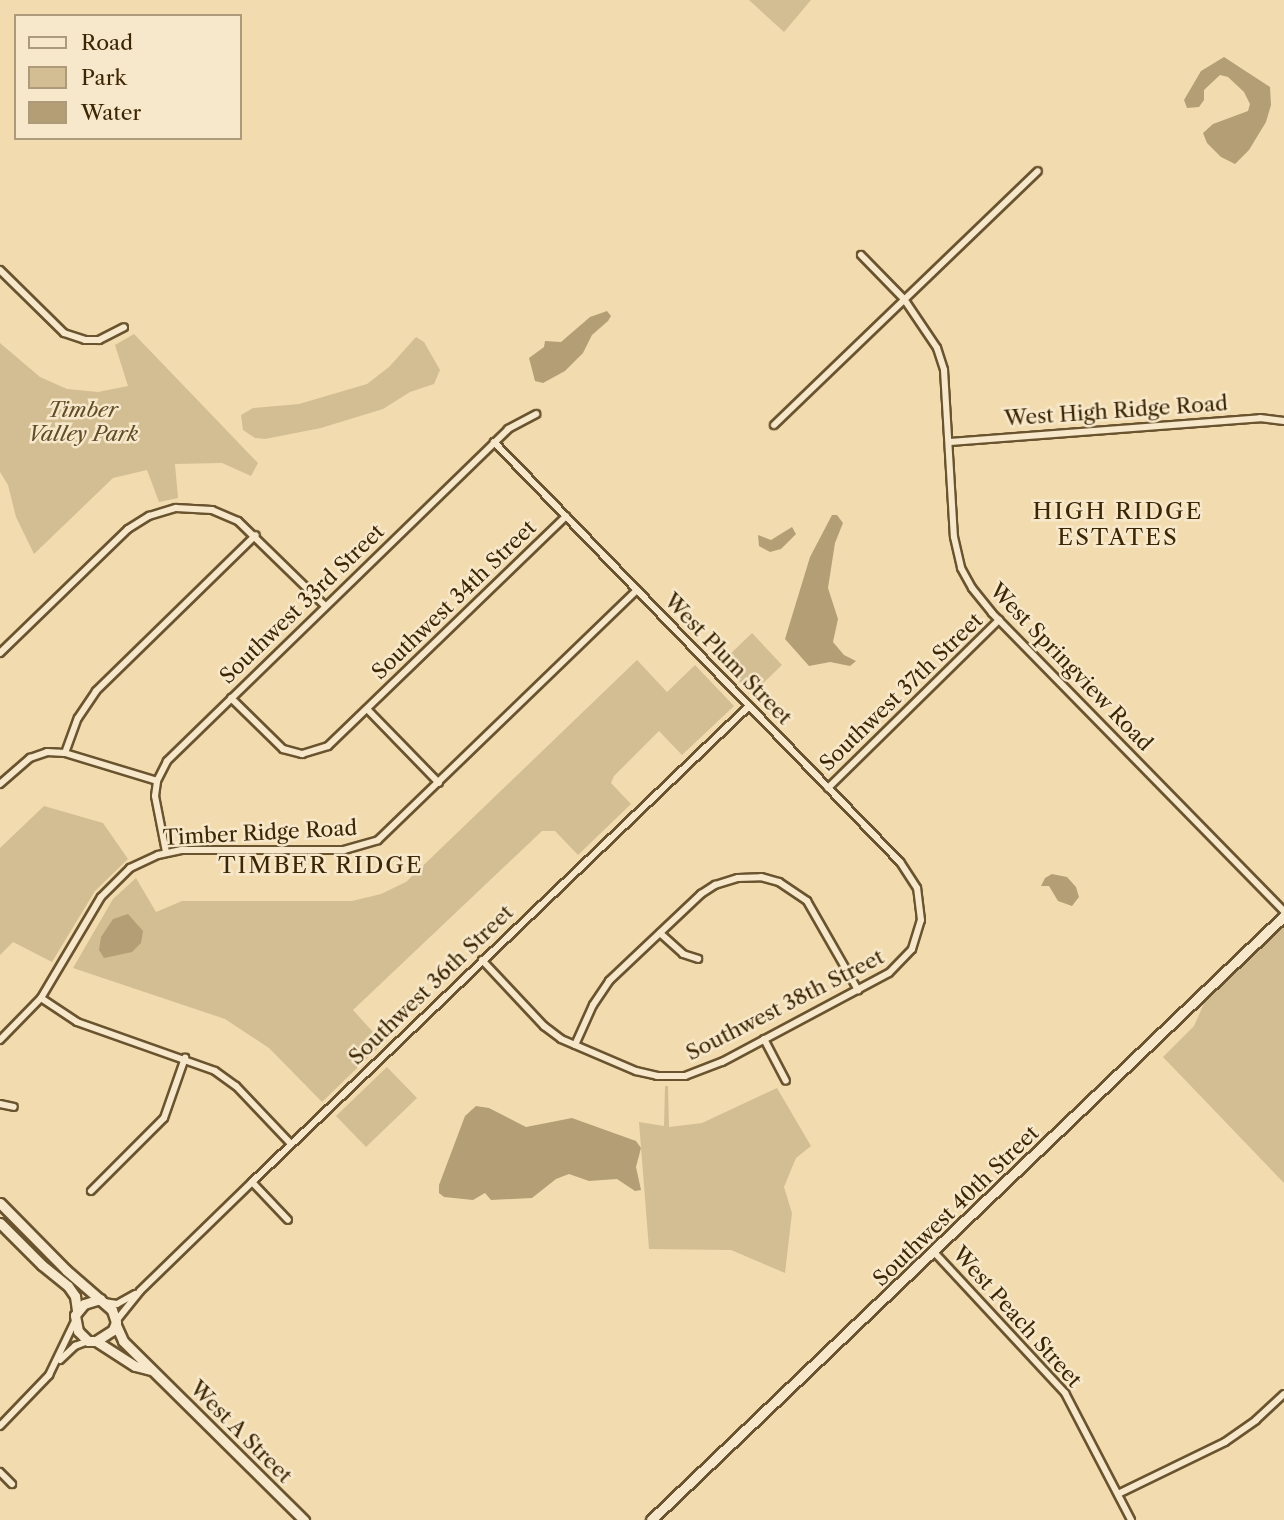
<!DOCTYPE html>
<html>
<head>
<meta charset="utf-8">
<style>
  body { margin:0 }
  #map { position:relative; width:1284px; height:1520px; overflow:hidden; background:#f2dcaf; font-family:"Libre Caslon Text",serif }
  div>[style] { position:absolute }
  .green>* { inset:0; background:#d3bd92 }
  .water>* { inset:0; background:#b49e75 }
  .roads { filter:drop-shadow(2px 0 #6a542f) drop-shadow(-2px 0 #6a542f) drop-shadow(0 2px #6a542f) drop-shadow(0 -2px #6a542f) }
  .street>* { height:6px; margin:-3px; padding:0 3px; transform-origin:3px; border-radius:3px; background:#f7e8cb }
  .secondary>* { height:9px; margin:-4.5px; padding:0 4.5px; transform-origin:4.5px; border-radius:4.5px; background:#f7e8cb }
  span { translate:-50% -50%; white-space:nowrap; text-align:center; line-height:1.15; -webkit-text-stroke:5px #f7e8cb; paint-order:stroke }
  .park-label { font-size:21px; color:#624c28; font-style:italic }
  .street-label { font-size:21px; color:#3d2604 }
  .neighbourhood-label { font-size:23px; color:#3d2604; letter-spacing:2px }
  .legend { position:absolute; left:14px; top:14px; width:228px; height:126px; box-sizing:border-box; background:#f7e8cb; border:2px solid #ad9a7b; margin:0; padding:9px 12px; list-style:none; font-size:21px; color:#3d2604 }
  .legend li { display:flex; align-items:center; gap:14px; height:35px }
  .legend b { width:35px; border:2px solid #ad9a7b }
</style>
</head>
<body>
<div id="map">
  <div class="green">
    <div style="clip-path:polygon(749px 0,811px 0,784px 32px)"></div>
    <div style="clip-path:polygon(134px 334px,258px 463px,251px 476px,222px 463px,175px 464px,178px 498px,159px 502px,147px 470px,113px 478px,34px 554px,16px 517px,8px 485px,0 472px,0 343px,40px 377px,67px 389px,98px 392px,128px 386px,115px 345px)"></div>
    <div style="clip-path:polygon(416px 337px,424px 342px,440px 370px,434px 384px,410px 392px,383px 409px,321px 428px,265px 439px,255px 438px,243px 430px,241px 415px,253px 408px,299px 404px,367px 384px,389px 367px)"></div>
    <div style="clip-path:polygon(752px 633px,782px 665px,752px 694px,721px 663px)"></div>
    <div style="clip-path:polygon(637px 660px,667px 692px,695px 665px,734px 706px,682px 755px,659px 731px,614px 776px,611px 783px,631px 804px,578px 855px,555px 831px,542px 831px,353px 1010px,383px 1043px,322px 1102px,269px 1048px,225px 1019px,73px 968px,113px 899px,136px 878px,156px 912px,182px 901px,352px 901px,381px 894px,406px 882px)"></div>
    <div style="clip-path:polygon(44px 806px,103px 823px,128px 859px,95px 891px,52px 962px,13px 942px,0 955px,0 848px)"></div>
    <div style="clip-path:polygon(1284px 923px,1284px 1183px,1163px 1057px,1194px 1026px,1205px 1001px)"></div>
    <div style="clip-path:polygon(387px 1067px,417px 1098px,366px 1147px,336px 1116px)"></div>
    <div style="clip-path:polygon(665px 1086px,668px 1086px,669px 1127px,702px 1123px,777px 1088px,811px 1146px,796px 1158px,784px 1187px,792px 1213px,785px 1273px,731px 1250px,649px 1249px,639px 1122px,664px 1126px)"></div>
  </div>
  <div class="water">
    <div style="clip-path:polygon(1224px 57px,1270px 87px,1271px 105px,1266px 122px,1249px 150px,1235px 164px,1221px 157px,1207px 143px,1203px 133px,1213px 124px,1248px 111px,1250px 104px,1244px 92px,1228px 77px,1220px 75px,1204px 90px,1204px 100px,1199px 107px,1187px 108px,1184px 100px,1201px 71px)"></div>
    <div style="clip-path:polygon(607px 311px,611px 316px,608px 321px,592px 335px,583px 353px,565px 371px,543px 383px,535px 381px,529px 358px,544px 347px,545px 341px,561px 342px,590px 317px)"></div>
    <div style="clip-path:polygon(832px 515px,837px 515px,843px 523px,835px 543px,828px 588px,838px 619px,833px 642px,844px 655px,856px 661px,850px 666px,830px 662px,809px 666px,785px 639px,810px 557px)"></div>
    <div style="clip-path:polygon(792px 527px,796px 534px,781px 549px,770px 552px,759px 546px,758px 535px,771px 540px)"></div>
    <div style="clip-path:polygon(1052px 874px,1067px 877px,1076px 887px,1079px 897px,1072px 906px,1058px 901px,1049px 886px,1041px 886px,1045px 878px)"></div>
    <div style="clip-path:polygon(128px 914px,143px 931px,141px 943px,132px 952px,104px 958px,99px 950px,101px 937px,113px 919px)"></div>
    <div style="clip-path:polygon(476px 1106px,489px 1108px,526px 1127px,572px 1118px,636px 1141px,641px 1148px,636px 1167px,641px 1190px,635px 1191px,617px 1179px,589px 1181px,569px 1174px,556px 1179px,532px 1198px,491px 1200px,485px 1193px,473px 1200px,444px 1197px,439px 1193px,439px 1185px,465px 1116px)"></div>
  </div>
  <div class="roads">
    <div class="street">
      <div style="left:861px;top:255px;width:62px;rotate:45.7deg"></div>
      <div style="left:904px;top:299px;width:59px;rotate:56deg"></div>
      <div style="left:937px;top:348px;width:23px;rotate:72deg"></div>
      <div style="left:944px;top:370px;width:167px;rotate:86.6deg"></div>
      <div style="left:954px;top:537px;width:32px;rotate:77deg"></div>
      <div style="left:961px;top:568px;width:23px;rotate:61deg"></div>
      <div style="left:972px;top:588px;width:32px;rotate:51deg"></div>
      <div style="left:992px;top:613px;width:417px;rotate:45.6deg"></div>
      <div style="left:0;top:270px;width:90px;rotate:44.5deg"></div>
      <div style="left:64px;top:333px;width:22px;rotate:18deg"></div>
      <div style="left:85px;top:340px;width:14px"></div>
      <div style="left:99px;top:340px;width:28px;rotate:-27deg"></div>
      <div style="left:774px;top:425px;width:366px;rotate:-43.9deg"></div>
      <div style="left:950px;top:442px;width:311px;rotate:-4.4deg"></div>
      <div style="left:1260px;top:418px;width:24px;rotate:7deg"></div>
      <div style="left:0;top:653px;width:178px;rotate:-44.1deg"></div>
      <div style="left:128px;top:529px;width:25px;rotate:-32deg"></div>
      <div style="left:149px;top:516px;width:28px;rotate:-17deg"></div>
      <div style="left:176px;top:508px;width:36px;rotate:3deg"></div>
      <div style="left:212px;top:510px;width:28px;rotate:23deg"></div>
      <div style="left:238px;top:521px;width:122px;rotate:44.3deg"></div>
      <div style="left:231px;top:698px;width:73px;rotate:44.4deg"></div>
      <div style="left:283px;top:749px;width:20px;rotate:15deg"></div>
      <div style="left:302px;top:754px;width:27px;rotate:-17deg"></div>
      <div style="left:328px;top:746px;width:331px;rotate:-44deg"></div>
      <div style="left:367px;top:709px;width:103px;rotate:45.8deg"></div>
      <div style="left:65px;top:753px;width:96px;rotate:16.9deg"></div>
      <div style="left:0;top:784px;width:40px;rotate:-41deg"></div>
      <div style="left:30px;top:758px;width:18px;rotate:-19deg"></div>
      <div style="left:47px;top:752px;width:18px;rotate:3deg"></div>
      <div style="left:65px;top:753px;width:37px;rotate:-70deg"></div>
      <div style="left:78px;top:718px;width:32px;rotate:-56deg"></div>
      <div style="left:96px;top:691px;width:223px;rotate:-44.3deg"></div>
      <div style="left:828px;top:788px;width:240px;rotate:-44.5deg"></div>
      <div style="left:166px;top:852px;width:57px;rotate:-101.1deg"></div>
      <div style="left:155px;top:796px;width:15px;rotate:-82deg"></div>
      <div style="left:157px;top:781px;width:22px;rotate:-63deg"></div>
      <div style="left:167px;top:761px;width:476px;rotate:-44.2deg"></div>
      <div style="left:508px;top:429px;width:32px;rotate:-28deg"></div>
      <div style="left:660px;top:933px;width:31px;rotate:42deg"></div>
      <div style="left:683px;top:954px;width:16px;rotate:18deg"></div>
      <div style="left:482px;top:960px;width:91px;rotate:46.8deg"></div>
      <div style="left:544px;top:1026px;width:21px;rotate:37deg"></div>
      <div style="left:561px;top:1039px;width:82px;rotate:23.1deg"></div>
      <div style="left:636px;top:1071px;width:22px;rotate:13deg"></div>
      <div style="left:657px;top:1076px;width:28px"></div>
      <div style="left:685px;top:1076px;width:40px;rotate:-21deg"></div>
      <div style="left:722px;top:1062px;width:189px;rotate:-28.1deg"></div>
      <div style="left:889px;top:973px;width:33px;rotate:-46deg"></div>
      <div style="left:912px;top:949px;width:30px;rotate:-73deg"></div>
      <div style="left:921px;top:920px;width:32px;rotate:-97deg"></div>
      <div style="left:917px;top:888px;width:31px;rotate:-123deg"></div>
      <div style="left:900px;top:862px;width:584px;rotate:-134.03deg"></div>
      <div style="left:41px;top:998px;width:43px;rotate:33.7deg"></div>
      <div style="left:77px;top:1022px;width:146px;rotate:19.5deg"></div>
      <div style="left:215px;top:1071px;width:26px;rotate:36deg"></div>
      <div style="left:236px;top:1086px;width:80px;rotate:46.5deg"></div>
      <div style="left:764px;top:1039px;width:47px;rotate:62.4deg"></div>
      <div style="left:0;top:1040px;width:59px;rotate:-45.7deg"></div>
      <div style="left:41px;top:998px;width:117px;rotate:-59.3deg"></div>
      <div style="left:101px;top:897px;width:41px;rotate:-45deg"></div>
      <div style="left:130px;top:868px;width:31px;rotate:-25deg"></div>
      <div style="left:158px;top:855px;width:25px;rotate:-12deg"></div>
      <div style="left:182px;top:850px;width:162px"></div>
      <div style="left:344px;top:850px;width:35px;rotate:-16deg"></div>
      <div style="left:378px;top:840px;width:360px;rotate:-44deg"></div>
      <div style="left:575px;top:1045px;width:44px;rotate:-65.8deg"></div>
      <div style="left:593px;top:1005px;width:29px;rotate:-56deg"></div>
      <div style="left:609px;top:981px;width:127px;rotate:-43.4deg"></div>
      <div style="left:701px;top:894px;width:17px;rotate:-33deg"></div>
      <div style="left:715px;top:885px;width:24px;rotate:-17deg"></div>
      <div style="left:738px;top:878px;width:23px;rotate:-2deg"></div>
      <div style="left:761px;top:877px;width:19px;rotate:16deg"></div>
      <div style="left:779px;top:882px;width:34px;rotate:34deg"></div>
      <div style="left:807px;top:901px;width:103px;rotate:60.2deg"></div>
      <div style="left:0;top:1104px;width:14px;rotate:12deg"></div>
      <div style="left:252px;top:1182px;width:52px;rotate:46.5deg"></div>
      <div style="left:91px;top:1191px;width:103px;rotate:-45deg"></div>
      <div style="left:164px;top:1118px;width:64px;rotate:-70.7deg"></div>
      <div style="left:933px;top:1251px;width:194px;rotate:47.1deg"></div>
      <div style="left:1065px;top:1393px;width:143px;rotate:62.5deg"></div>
      <div style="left:104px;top:1302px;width:13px;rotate:9deg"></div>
      <div style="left:117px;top:1304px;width:21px;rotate:-29deg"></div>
      <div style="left:116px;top:1321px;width:38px;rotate:-51deg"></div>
      <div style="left:140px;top:1291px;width:156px;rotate:-44.2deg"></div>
      <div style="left:252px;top:1182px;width:688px;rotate:-43.76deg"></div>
      <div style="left:60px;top:1360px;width:21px;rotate:-43deg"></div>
      <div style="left:75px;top:1346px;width:14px;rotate:-21deg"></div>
      <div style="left:0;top:1426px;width:71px;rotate:-46.1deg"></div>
      <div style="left:49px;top:1375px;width:60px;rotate:-64.3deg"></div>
      <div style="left:0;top:1472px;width:17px;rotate:45deg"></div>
      <div style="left:1118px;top:1494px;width:119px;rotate:-25.9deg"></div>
      <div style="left:1225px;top:1442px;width:38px;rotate:-35deg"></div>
      <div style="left:1256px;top:1420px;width:38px;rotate:-43deg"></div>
    </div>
    <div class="secondary">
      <div style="left:0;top:1203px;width:94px;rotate:45.4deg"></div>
      <div style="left:66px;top:1270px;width:61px;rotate:41deg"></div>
      <div style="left:112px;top:1310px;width:13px;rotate:72deg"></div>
      <div style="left:116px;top:1322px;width:9px;rotate:111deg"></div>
      <div style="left:113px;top:1330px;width:20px;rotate:147deg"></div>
      <div style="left:96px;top:1341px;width:8px;rotate:180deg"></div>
      <div style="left:88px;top:1341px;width:14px;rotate:-135deg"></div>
      <div style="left:78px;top:1331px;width:16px;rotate:-101deg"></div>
      <div style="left:75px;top:1315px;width:14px;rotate:-51deg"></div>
      <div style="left:84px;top:1304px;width:17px;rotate:-17deg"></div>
      <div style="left:0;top:1223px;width:59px;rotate:45deg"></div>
      <div style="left:42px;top:1265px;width:33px;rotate:39deg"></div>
      <div style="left:68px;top:1286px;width:12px;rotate:55deg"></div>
      <div style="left:75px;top:1296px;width:15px;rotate:82deg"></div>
      <div style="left:116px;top:1325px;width:17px;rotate:66deg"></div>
      <div style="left:123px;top:1341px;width:255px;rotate:44.7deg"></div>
      <div style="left:96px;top:1341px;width:46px;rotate:32.7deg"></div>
      <div style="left:135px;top:1366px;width:16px;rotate:14deg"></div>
      <div style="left:651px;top:1520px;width:875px;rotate:-43.66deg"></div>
    </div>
  </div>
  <div class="park-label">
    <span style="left:83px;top:422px">Timber<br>Valley Park</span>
  </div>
  <div class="street-label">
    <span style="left:1116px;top:411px;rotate:-4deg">West High Ridge Road</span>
    <span style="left:454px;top:600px;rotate:-44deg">Southwest 34th Street</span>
    <span style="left:302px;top:604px;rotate:-44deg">Southwest 33rd Street</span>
    <span style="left:728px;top:659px;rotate:46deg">West Plum Street</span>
    <span style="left:1071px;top:667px;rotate:46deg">West Springview Road</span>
    <span style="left:901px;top:692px;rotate:-44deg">Southwest 37th Street</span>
    <span style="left:260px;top:833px;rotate:-3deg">Timber Ridge Road</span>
    <span style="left:431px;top:985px;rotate:-44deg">Southwest 36th Street</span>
    <span style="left:785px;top:1005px;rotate:-27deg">Southwest 38th Street</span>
    <span style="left:956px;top:1206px;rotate:-44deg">Southwest 40th Street</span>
    <span style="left:1017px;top:1317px;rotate:48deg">West Peach Street</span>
    <span style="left:241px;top:1432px;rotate:45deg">West A Street</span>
  </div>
  <div class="neighbourhood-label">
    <span style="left:1118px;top:524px">HIGH RIDGE<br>ESTATES</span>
    <span style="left:321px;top:865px">TIMBER RIDGE</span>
  </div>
  <ul class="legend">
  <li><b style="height:9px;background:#f7e8cb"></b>Road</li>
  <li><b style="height:19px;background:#d3bd92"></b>Park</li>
  <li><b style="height:19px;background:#b49e75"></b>Water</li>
  </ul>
</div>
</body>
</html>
